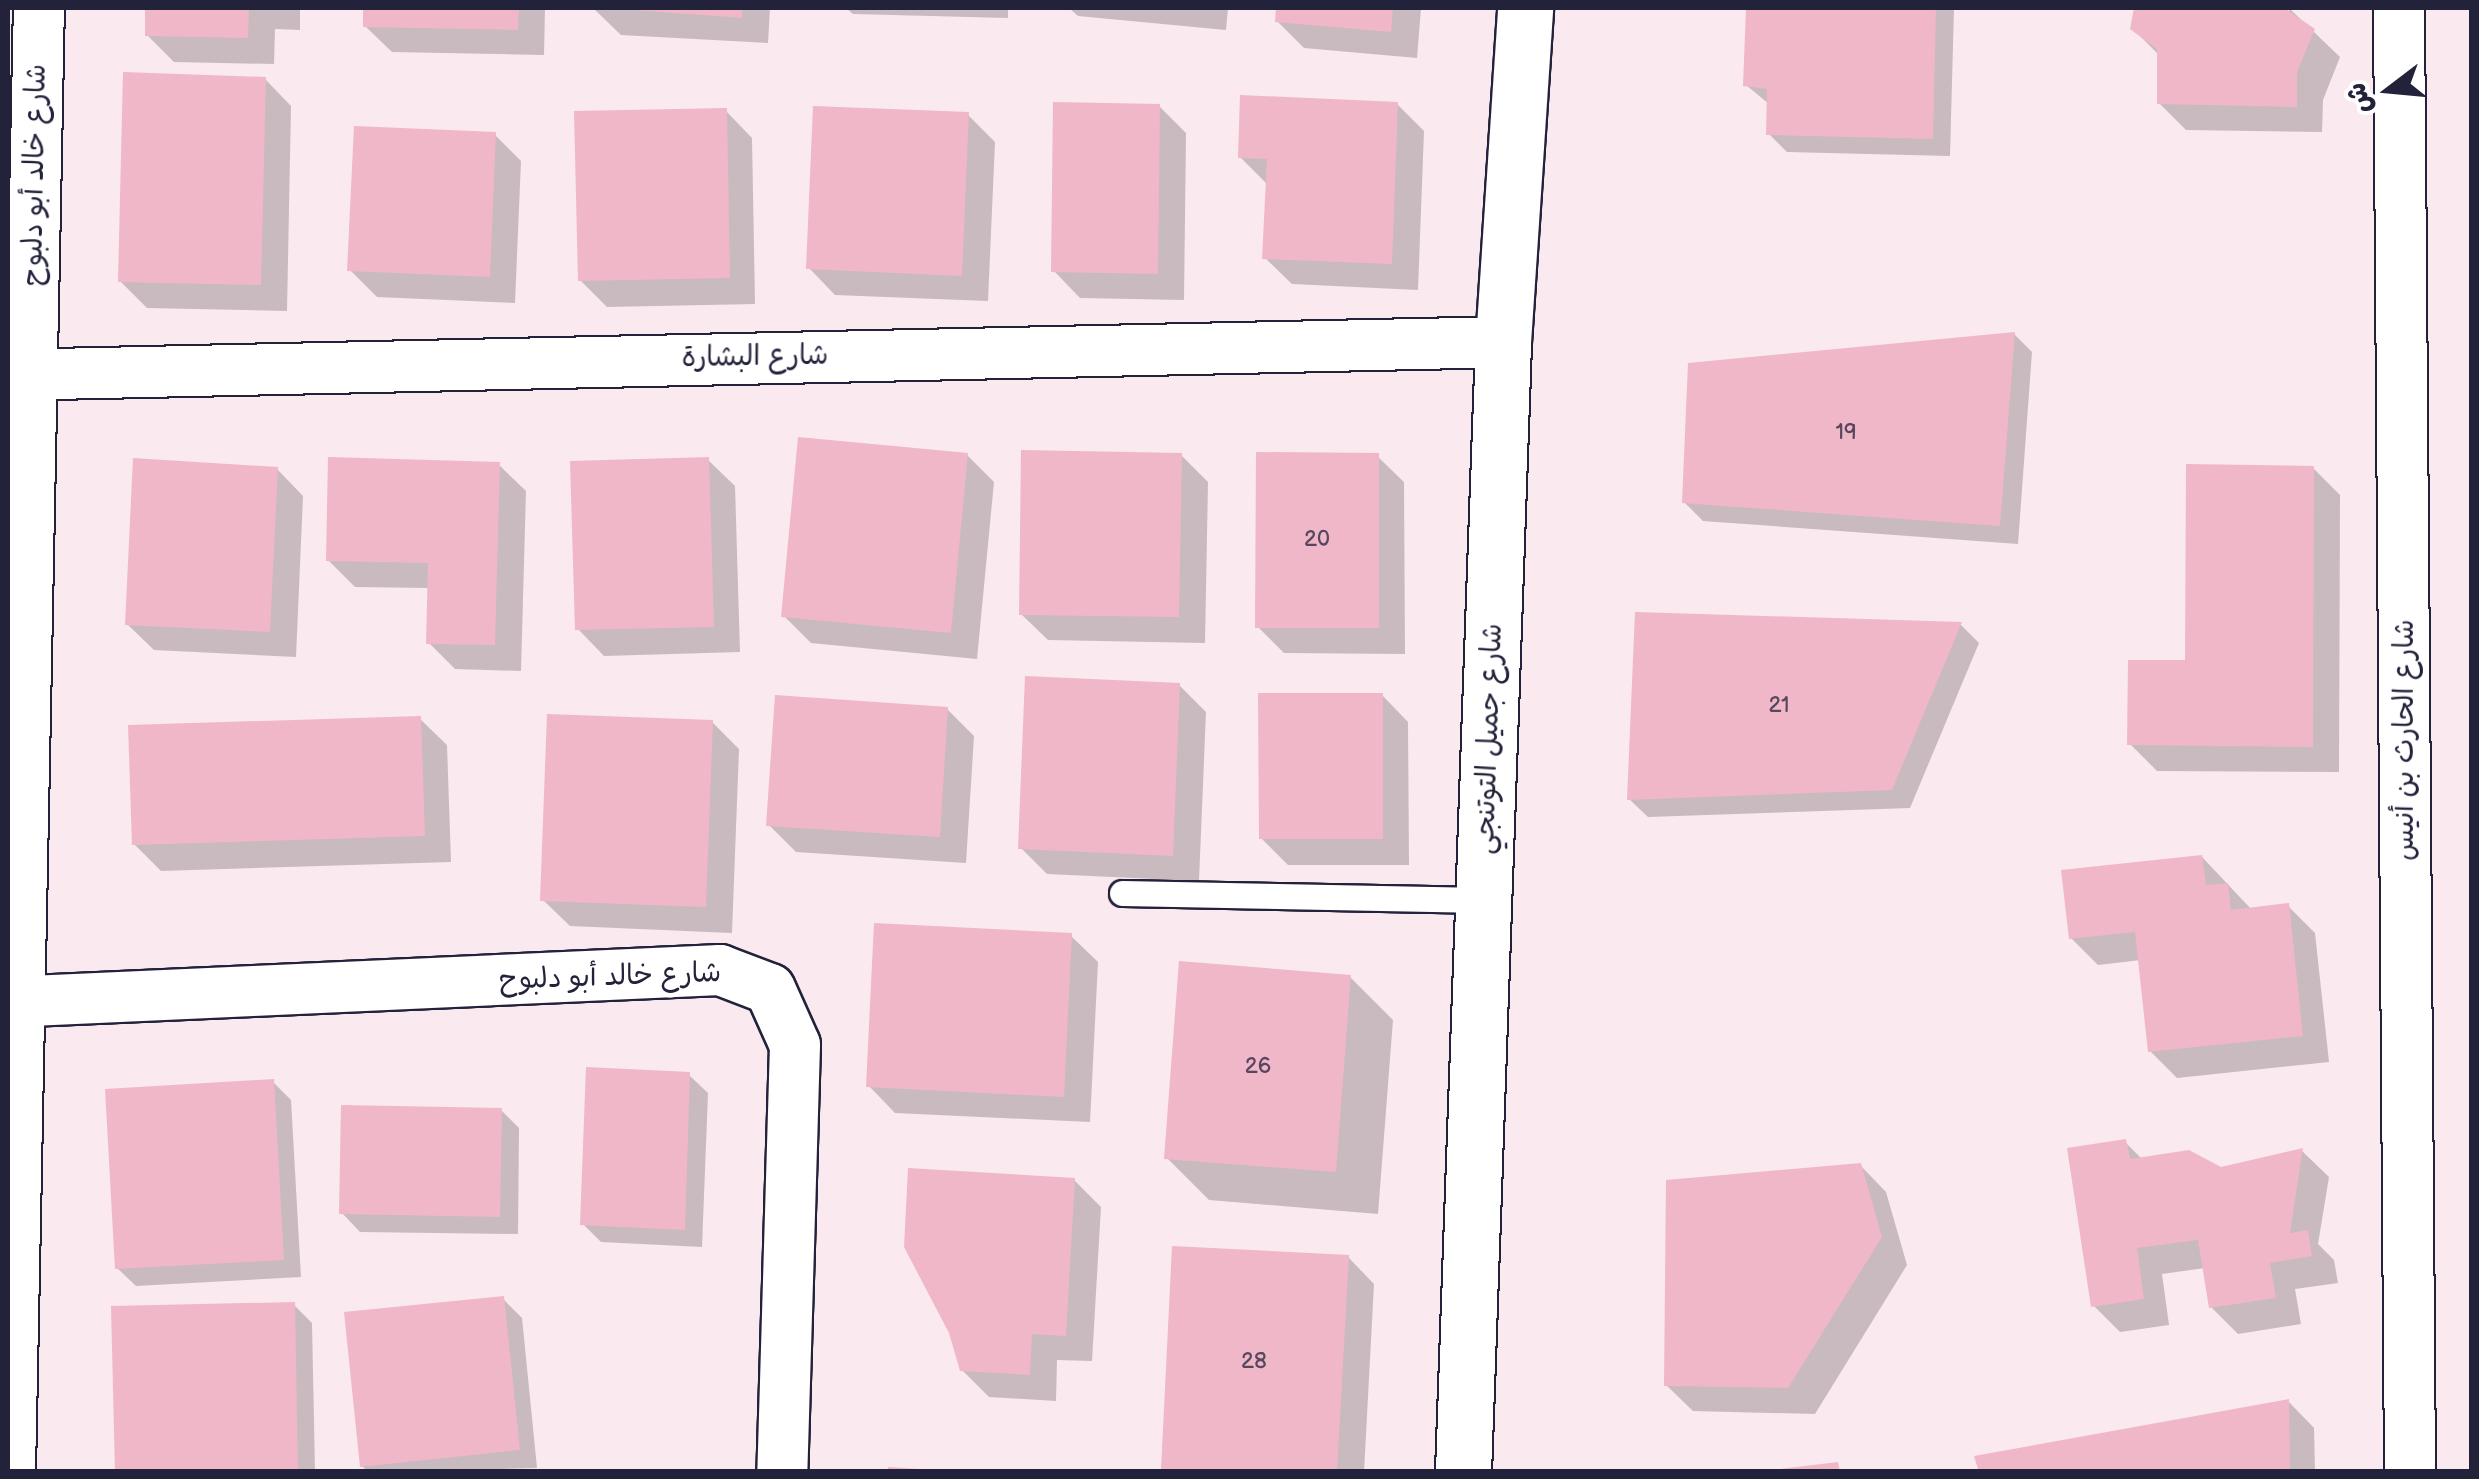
<!DOCTYPE html>
<html>
<head>
<meta charset="utf-8">
<style>
  body { margin:0 }
  #map { position:relative; width:2479px; height:1479px; overflow:hidden; background:#fae9ee; font-family:"Balsamiq Sans","Playpen Sans Arabic",sans-serif }
  div>[style] { position:absolute }
  .shadow>* { inset:0; background:#0003 }
  .building>* { inset:0; background:#f0b7c8 }
  .roads { filter:drop-shadow(2px 0 #22223b) drop-shadow(-2px 0 #22223b) drop-shadow(0 2px #22223b) drop-shadow(0 -2px #22223b) }
  .service>* { height:25px; margin:-12.5px; padding:0 12.5px; transform-origin:12.5px; border-radius:12.5px; background:#fff }
  .minor>* { height:50px; margin:-25px; padding:0 25px; transform-origin:25px; border-radius:25px; background:#fff }
  .tertiary>* { height:55px; margin:-27.5px; padding:0 27.5px; transform-origin:27.5px; border-radius:27.5px; background:#fff }
  span { translate:-50% -50%; white-space:nowrap; text-align:center; line-height:1.15; -webkit-text-stroke:9px #fff; paint-order:stroke }
  .number-label { font-size:22px; color:#56475e }
  .number-label span { -webkit-text-stroke-width:0 }
  .street-label { font-size:28px; color:#22223b }
  .frame { position:absolute; inset:0; border:10px solid #22223b; pointer-events:none }
  .north { position:absolute; left:2339px; top:40px; width:100px; height:100px; -webkit-text-stroke:8px #fff; paint-order:stroke; rotate:254deg; font-size:28px; font-weight:700; line-height:40px; text-align:center; color:#22223b }
  .north::after { content:''; display:block; margin:auto; width:35px; height:45px; background:#22223b; clip-path:polygon(50% 0,100% 100%,50% 72%,0 100%) }
</style>
</head>
<body>
<div id="map">
  <div class="shadow">
    <div style="clip-path:polygon(148px 8px,300px 8px,300px 30px,275px 29px,274px 64px,174px 62px,147px 35px)"></div>
    <div style="clip-path:polygon(365px 8px,545px 8px,544px 55px,392px 52px,365px 26px)"></div>
    <div style="clip-path:polygon(770px 8px,768px 43px,621px 35px,594px 9px)"></div>
    <div style="clip-path:polygon(846px 8px,1008px 8px,1008px 18px,853px 14px)"></div>
    <div style="clip-path:polygon(1069px 8px,1228px 8px,1226px 30px,1078px 16px)"></div>
    <div style="clip-path:polygon(1278px 8px,1421px 8px,1417px 58px,1304px 48px,1277px 21px)"></div>
    <div style="clip-path:polygon(1749px 8px,1954px 8px,1950px 156px,1787px 152px,1769px 134px,1769px 104px,1746px 85px)"></div>
    <div style="clip-path:polygon(2136px 8px,2281px 8px,2289px 19px,2289px 8px,2340px 57px,2323px 100px,2322px 132px,2186px 130px,2159px 103px,2160px 56px,2133px 29px)"></div>
    <div style="clip-path:polygon(265px 79px,291px 106px,287px 311px,147px 308px,120px 281px)"></div>
    <div style="clip-path:polygon(1397px 104px,1424px 131px,1418px 290px,1292px 284px,1265px 258px,1268px 185px,1240px 157px)"></div>
    <div style="clip-path:polygon(1159px 106px,1186px 133px,1184px 300px,1080px 298px,1054px 271px)"></div>
    <div style="clip-path:polygon(726px 111px,752px 138px,755px 304px,607px 307px,580px 280px)"></div>
    <div style="clip-path:polygon(968px 115px,995px 142px,988px 301px,835px 295px,809px 268px)"></div>
    <div style="clip-path:polygon(495px 135px,521px 161px,515px 303px,377px 297px,350px 270px)"></div>
    <div style="clip-path:polygon(2014px 334px,2032px 352px,2018px 544px,1703px 521px,1684px 502px)"></div>
    <div style="clip-path:polygon(967px 455px,994px 482px,977px 659px,811px 643px,784px 616px)"></div>
    <div style="clip-path:polygon(1181px 455px,1208px 482px,1205px 643px,1048px 640px,1021px 614px)"></div>
    <div style="clip-path:polygon(1377px 456px,1404px 482px,1405px 654px,1284px 653px,1258px 627px)"></div>
    <div style="clip-path:polygon(708px 460px,735px 486px,740px 652px,604px 656px,578px 629px)"></div>
    <div style="clip-path:polygon(499px 465px,526px 491px,521px 671px,455px 669px,429px 643px,430px 588px,355px 587px,328px 560px)"></div>
    <div style="clip-path:polygon(2313px 468px,2340px 495px,2339px 772px,2157px 771px,2130px 744px)"></div>
    <div style="clip-path:polygon(277px 469px,303px 496px,296px 657px,154px 650px,127px 624px)"></div>
    <div style="clip-path:polygon(1638px 615px,1961px 625px,1979px 643px,1910px 808px,1648px 817px,1629px 799px)"></div>
    <div style="clip-path:polygon(1179px 685px,1206px 712px,1199px 881px,1047px 874px,1021px 848px)"></div>
    <div style="clip-path:polygon(1382px 695px,1408px 722px,1409px 865px,1288px 865px,1261px 838px)"></div>
    <div style="clip-path:polygon(947px 709px,974px 736px,966px 863px,796px 852px,769px 825px)"></div>
    <div style="clip-path:polygon(420px 719px,447px 745px,451px 862px,161px 871px,134px 844px)"></div>
    <div style="clip-path:polygon(712px 722px,739px 749px,732px 933px,570px 926px,543px 900px)"></div>
    <div style="clip-path:polygon(2202px 857px,2252px 910px,2288px 906px,2315px 933px,2329px 1062px,2177px 1078px,2150px 1051px,2141px 960px,2098px 965px,2071px 938px)"></div>
    <div style="clip-path:polygon(1071px 936px,1098px 962px,1090px 1122px,895px 1113px,869px 1086px)"></div>
    <div style="clip-path:polygon(1350px 977px,1393px 1020px,1378px 1214px,1209px 1200px,1167px 1158px)"></div>
    <div style="clip-path:polygon(689px 1075px,708px 1093px,702px 1247px,601px 1242px,583px 1224px)"></div>
    <div style="clip-path:polygon(273px 1082px,291px 1100px,301px 1277px,136px 1286px,117px 1268px)"></div>
    <div style="clip-path:polygon(501px 1110px,519px 1128px,518px 1234px,360px 1232px,342px 1213px)"></div>
    <div style="clip-path:polygon(2125px 1142px,2143px 1160px,2221px 1169px,2302px 1151px,2329px 1177px,2318px 1244px,2334px 1260px,2338px 1283px,2295px 1289px,2301px 1324px,2238px 1334px,2211px 1307px,2205px 1268px,2162px 1274px,2169px 1325px,2120px 1332px,2093px 1305px)"></div>
    <div style="clip-path:polygon(1860px 1165px,1886px 1192px,1907px 1265px,1815px 1414px,1693px 1411px,1666px 1385px)"></div>
    <div style="clip-path:polygon(1074px 1180px,1101px 1207px,1092px 1361px,1057px 1360px,1056px 1401px,989px 1397px,962px 1370px)"></div>
    <div style="clip-path:polygon(1348px 1257px,1374px 1284px,1364px 1472px,1166px 1472px)"></div>
    <div style="clip-path:polygon(503px 1299px,522px 1318px,537px 1468px,368px 1472px,362px 1466px)"></div>
    <div style="clip-path:polygon(294px 1305px,312px 1323px,315px 1472px,118px 1472px)"></div>
    <div style="clip-path:polygon(2288px 1401px,2314px 1428px,2315px 1472px,1982px 1472px)"></div>
  </div>
  <div class="building">
    <div style="clip-path:polygon(145px 8px,249px 8px,248px 38px,145px 36px)"></div>
    <div style="clip-path:polygon(363px 8px,519px 8px,518px 30px,363px 27px)"></div>
    <div style="clip-path:polygon(606px 8px,743px 8px,742px 18px)"></div>
    <div style="clip-path:polygon(1276px 8px,1393px 8px,1391px 32px,1275px 22px)"></div>
    <div style="clip-path:polygon(1746px 8px,1936px 8px,1933px 139px,1766px 135px,1767px 89px,1743px 86px)"></div>
    <div style="clip-path:polygon(2134px 8px,2284px 8px,2315px 29px,2297px 72px,2297px 107px,2157px 104px,2157px 49px,2130px 29px)"></div>
    <div style="clip-path:polygon(123px 72px,266px 77px,261px 285px,118px 282px)"></div>
    <div style="clip-path:polygon(1240px 95px,1398px 102px,1392px 264px,1262px 259px,1267px 159px,1238px 158px)"></div>
    <div style="clip-path:polygon(1053px 102px,1160px 104px,1158px 274px,1051px 272px)"></div>
    <div style="clip-path:polygon(813px 106px,969px 112px,962px 276px,806px 269px)"></div>
    <div style="clip-path:polygon(727px 108px,730px 278px,578px 281px,574px 111px)"></div>
    <div style="clip-path:polygon(354px 126px,496px 132px,490px 277px,347px 271px)"></div>
    <div style="clip-path:polygon(2015px 332px,2000px 526px,1682px 503px,1688px 363px)"></div>
    <div style="clip-path:polygon(798px 437px,968px 453px,951px 633px,781px 617px)"></div>
    <div style="clip-path:polygon(1021px 450px,1182px 453px,1179px 617px,1019px 615px)"></div>
    <div style="clip-path:polygon(1256px 452px,1379px 453px,1379px 628px,1255px 628px)"></div>
    <div style="clip-path:polygon(328px 457px,500px 462px,495px 645px,426px 644px,428px 563px,326px 561px)"></div>
    <div style="clip-path:polygon(709px 457px,714px 627px,575px 630px,570px 461px)"></div>
    <div style="clip-path:polygon(133px 458px,278px 467px,270px 632px,125px 625px)"></div>
    <div style="clip-path:polygon(2186px 464px,2314px 466px,2313px 747px,2127px 745px,2128px 660px,2185px 660px)"></div>
    <div style="clip-path:polygon(1635px 612px,1962px 622px,1892px 790px,1627px 800px)"></div>
    <div style="clip-path:polygon(1025px 676px,1180px 683px,1173px 856px,1018px 849px)"></div>
    <div style="clip-path:polygon(1258px 693px,1383px 693px,1383px 839px,1259px 839px)"></div>
    <div style="clip-path:polygon(775px 695px,948px 707px,940px 837px,766px 826px)"></div>
    <div style="clip-path:polygon(547px 714px,713px 720px,706px 907px,540px 901px)"></div>
    <div style="clip-path:polygon(421px 716px,425px 836px,132px 845px,128px 725px)"></div>
    <div style="clip-path:polygon(2202px 855px,2206px 885px,2228px 883px,2231px 910px,2289px 903px,2303px 1036px,2148px 1052px,2135px 932px,2069px 939px,2061px 870px)"></div>
    <div style="clip-path:polygon(874px 923px,1072px 933px,1064px 1097px,866px 1087px)"></div>
    <div style="clip-path:polygon(1179px 961px,1351px 975px,1336px 1172px,1164px 1159px)"></div>
    <div style="clip-path:polygon(586px 1067px,690px 1072px,685px 1230px,580px 1225px)"></div>
    <div style="clip-path:polygon(274px 1079px,284px 1260px,115px 1269px,105px 1089px)"></div>
    <div style="clip-path:polygon(341px 1105px,502px 1108px,500px 1217px,339px 1214px)"></div>
    <div style="clip-path:polygon(2126px 1139px,2130px 1159px,2189px 1150px,2221px 1167px,2303px 1148px,2290px 1233px,2308px 1230px,2312px 1256px,2270px 1263px,2276px 1298px,2209px 1308px,2198px 1240px,2137px 1248px,2144px 1299px,2091px 1307px,2067px 1148px)"></div>
    <div style="clip-path:polygon(1861px 1163px,1882px 1237px,1788px 1388px,1664px 1386px,1666px 1180px)"></div>
    <div style="clip-path:polygon(908px 1168px,1075px 1178px,1066px 1336px,1032px 1334px,1030px 1375px,960px 1371px,949px 1333px,904px 1247px)"></div>
    <div style="clip-path:polygon(1172px 1246px,1349px 1255px,1337px 1472px,1161px 1470px)"></div>
    <div style="clip-path:polygon(504px 1296px,520px 1450px,360px 1467px,344px 1312px)"></div>
    <div style="clip-path:polygon(295px 1302px,298px 1472px,115px 1472px,111px 1306px)"></div>
    <div style="clip-path:polygon(2289px 1399px,2290px 1472px,1979px 1472px,1974px 1456px)"></div>
    <div style="clip-path:polygon(1838px 1462px,1840px 1472px,1780px 1472px,1780px 1469px)"></div>
    <div style="clip-path:polygon(888px 1467px,919px 1469px,919px 1472px,887px 1472px)"></div>
  </div>
  <div class="roads">
    <div class="service">
      <div style="left:1122px;top:893px;width:362px;rotate:1.1deg"></div>
    </div>
    <div class="minor">
      <div style="left:2399px;top:8px;width:1464px;rotate:89.57deg"></div>
      <div style="left:8px;top:375px;width:1495px;rotate:-1.26deg"></div>
      <div style="left:8px;top:1002px;width:713px;rotate:-2.57deg"></div>
      <div style="left:720px;top:970px;width:53px;rotate:20.8deg"></div>
      <div style="left:770px;top:989px;width:61px;rotate:65.9deg"></div>
      <div style="left:795px;top:1045px;width:427px;rotate:91.7deg"></div>
      <div style="left:10px;top:1472px;width:1464px;rotate:-88.87deg"></div>
    </div>
    <div class="tertiary">
      <div style="left:1463px;top:1472px;width:1131px;rotate:-87.97deg"></div>
      <div style="left:1503px;top:342px;width:335px;rotate:-86.2deg"></div>
    </div>
  </div>
  <div class="number-label">
    <span style="left:1846px;top:433px">19</span>
    <span style="left:1317px;top:540px">20</span>
    <span style="left:1779px;top:706px">21</span>
    <span style="left:1258px;top:1067px">26</span>
    <span style="left:1254px;top:1362px">28</span>
  </div>
  <div class="street-label">
    <span style="left:35px;top:175px;rotate:-89deg">شارع خالد أبو دلبوح</span>
    <span style="left:755px;top:357px;rotate:-1deg">شارع البشارة</span>
    <span style="left:1489px;top:739px;rotate:-88deg">شارع جميل التوتنجي</span>
    <span style="left:2405px;top:740px;rotate:-90deg">شارع الحارث بن أنيس</span>
    <span style="left:610px;top:977px;rotate:-2deg">شارع خالد أبو دلبوح</span>
  </div>
  <div class="frame"></div>
  <div class="north">ش</div>
</div>
</body>
</html>
